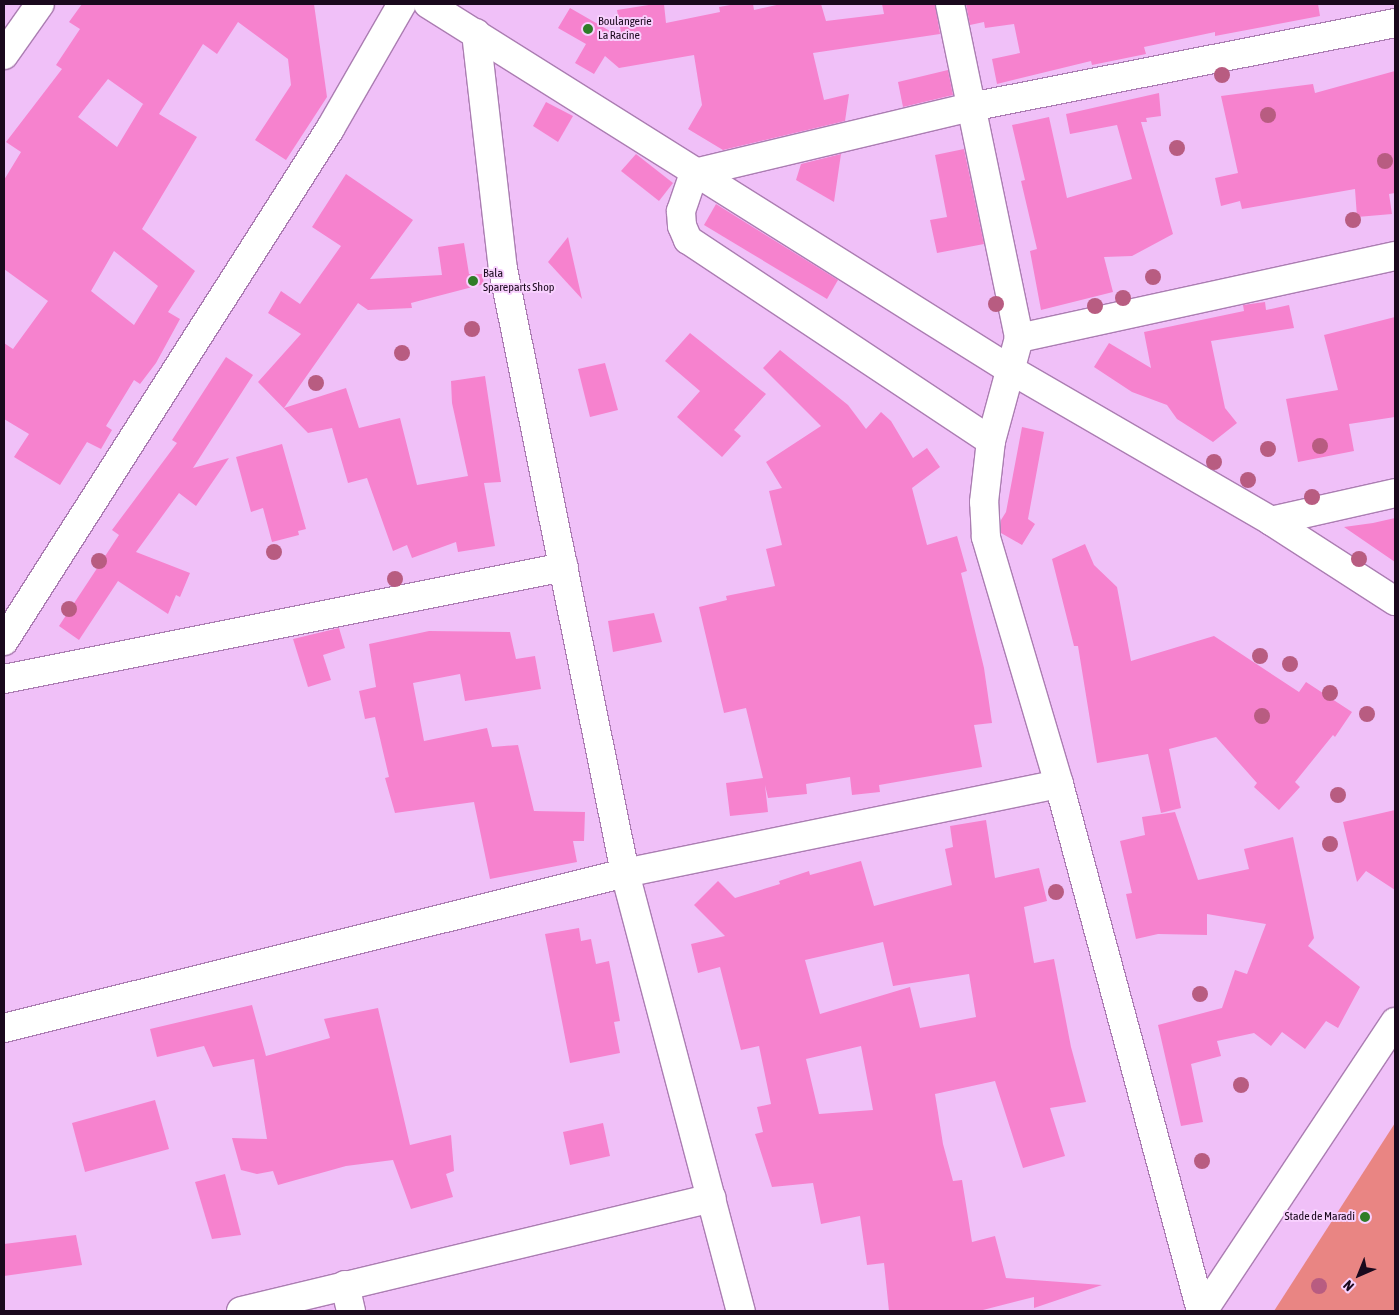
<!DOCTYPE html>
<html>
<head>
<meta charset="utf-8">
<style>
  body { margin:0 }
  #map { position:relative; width:1399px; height:1315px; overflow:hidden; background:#f0c0f8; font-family:"Asap Condensed",sans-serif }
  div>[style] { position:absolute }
  .green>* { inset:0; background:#e98583 }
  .building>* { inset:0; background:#f682ce }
  .roads { filter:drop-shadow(1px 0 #ab7db2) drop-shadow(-1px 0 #ab7db2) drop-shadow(0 1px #ab7db2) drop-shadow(0 -1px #ab7db2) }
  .minor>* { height:28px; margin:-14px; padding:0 14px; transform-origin:14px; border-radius:14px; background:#fff }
  .trees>* { width:16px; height:16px; margin:-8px; border-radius:50%; background:#b85c81 }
  .dots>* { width:14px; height:14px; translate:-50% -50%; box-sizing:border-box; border:2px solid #f8d1fe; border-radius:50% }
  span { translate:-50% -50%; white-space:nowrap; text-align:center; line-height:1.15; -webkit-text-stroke:4px #f8d1fe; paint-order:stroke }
  .poi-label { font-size:12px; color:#1a091d }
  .left { translate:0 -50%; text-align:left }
  .right { translate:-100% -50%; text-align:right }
  .frame { position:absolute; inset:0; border:5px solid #1a091d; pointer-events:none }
  .north { position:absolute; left:1334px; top:1250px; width:50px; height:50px; -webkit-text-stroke:4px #f8d1fe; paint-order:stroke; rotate:224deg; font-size:14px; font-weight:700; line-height:20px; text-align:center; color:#1a091d }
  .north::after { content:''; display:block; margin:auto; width:18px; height:22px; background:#1a091d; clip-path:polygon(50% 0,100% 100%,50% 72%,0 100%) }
</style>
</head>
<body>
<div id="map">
  <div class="green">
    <div style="clip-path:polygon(1395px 1123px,1395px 1311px,1274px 1311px)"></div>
  </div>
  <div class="building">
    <div style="clip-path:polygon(evenodd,82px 4px,314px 4px,327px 97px,286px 160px,255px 140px,291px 85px,288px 59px,238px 22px,217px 54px,203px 44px,159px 114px,197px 137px,142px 229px,195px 271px,168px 312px,180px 319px,156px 363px,140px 384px,134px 380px,106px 426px,112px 430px,101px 449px,87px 442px,60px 485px,14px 457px,29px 434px,4px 419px,4px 343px,13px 349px,48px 301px,4px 269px,4px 180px,21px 152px,6px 142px,62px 69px,56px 65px,80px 29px,69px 22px,82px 4px,108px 79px,146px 106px,143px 104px,117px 147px,78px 117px,108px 79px,82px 4px,114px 251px,158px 286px,134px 325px,91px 291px,114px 251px)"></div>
    <div style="clip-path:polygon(655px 4px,664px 4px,666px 23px,720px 12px,719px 7px,736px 4px,753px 4px,754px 10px,781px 4px,821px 4px,826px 21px,884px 14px,882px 4px,935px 4px,940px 34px,813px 53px,824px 100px,849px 94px,845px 121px,723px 150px,688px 129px,702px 105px,694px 55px,619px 68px,605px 56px,594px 74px,575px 63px,586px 44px,558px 28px,570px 8px,622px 38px,617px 10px)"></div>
    <div style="clip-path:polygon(966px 4px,1318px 4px,1320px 16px,1215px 36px,1215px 32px,1144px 47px,1146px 54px,1092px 65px,1091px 61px,997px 84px,992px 59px,1020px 53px,1014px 24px,985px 28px,984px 22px,970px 25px)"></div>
    <div style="clip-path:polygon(948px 70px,953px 95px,903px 107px,898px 82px)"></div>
    <div style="clip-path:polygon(1395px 71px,1395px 193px,1389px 194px,1392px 214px,1357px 217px,1355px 189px,1242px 209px,1240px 201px,1221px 206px,1215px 178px,1238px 173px,1221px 96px,1313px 84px,1315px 93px)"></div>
    <div style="clip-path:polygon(1159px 93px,1161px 116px,1146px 118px,1147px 122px,1141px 122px,1173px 234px,1132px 256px,1104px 257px,1113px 292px,1041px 310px,1030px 251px,1037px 249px,1021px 181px,1025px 180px,1012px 125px,1049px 117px,1067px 198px,1132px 179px,1117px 125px,1070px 134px,1066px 114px)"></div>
    <div style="clip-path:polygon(546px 102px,573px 116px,558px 142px,533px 126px)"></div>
    <div style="clip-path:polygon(964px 149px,984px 244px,937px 253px,930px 220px,947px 217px,935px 155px)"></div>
    <div style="clip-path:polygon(636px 154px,673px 183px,659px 201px,621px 171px)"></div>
    <div style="clip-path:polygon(841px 154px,834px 202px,796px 180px,801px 164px)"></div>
    <div style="clip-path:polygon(346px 174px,413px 220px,370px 279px,442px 275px,438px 247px,464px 243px,469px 274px,482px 274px,484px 284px,411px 303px,412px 308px,368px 310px,358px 303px,284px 408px,346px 388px,359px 428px,400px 418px,417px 485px,468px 476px,452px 403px,451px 381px,485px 376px,501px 482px,484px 483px,495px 546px,458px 552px,456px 542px,412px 558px,407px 545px,393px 551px,367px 478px,348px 483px,332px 428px,308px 433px,258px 382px,301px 334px,268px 313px,281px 291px,300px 304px,341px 246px,312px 227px)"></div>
    <div style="clip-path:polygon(716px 204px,838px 280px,827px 299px,704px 225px)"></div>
    <div style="clip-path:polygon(568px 237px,582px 299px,548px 262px)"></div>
    <div style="clip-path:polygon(1265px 302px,1266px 310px,1289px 305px,1294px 328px,1211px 341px,1225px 408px,1237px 423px,1213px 442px,1177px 419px,1167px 405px,1132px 392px,1094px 367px,1109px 343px,1151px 368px,1144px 332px,1244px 311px,1243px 305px)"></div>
    <div style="clip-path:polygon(1395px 317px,1395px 417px,1349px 424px,1354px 451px,1298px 462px,1286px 399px,1338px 390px,1324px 335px)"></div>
    <div style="clip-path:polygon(690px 333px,766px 394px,734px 430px,741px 436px,722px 457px,677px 417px,700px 391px,665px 361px)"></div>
    <div style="clip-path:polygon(780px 350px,848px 405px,866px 429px,881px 412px,891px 421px,913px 458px,927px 448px,940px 467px,912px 488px,927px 545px,957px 536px,967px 571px,961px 573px,984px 668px,992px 723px,974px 725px,982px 767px,879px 785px,880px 792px,852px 795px,850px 777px,806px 784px,807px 794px,768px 798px,765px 785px,768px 812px,730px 816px,726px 783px,763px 778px,746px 708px,724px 713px,699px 607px,727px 600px,726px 596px,775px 586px,766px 549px,782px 545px,769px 491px,782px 488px,766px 462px,821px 426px,763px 368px)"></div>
    <div style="clip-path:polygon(226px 357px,253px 375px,193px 468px,229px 458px,196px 506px,179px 493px,136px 552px,190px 573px,180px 597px,176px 595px,168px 614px,118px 581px,79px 640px,59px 626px,119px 535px,112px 530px,177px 443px,172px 440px)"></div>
    <div style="clip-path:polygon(605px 363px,618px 410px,590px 417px,578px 369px)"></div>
    <div style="clip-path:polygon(1022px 427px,1044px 432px,1028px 519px,1035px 524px,1022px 545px,1001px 533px,1001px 520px,1006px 512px)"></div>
    <div style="clip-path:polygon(282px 444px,306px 529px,298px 531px,299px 535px,272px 542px,263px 508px,251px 512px,236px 457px)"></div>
    <div style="clip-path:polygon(1395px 518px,1395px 562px,1344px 527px,1373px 523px)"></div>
    <div style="clip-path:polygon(1085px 544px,1094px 565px,1117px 587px,1131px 661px,1214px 636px,1299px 692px,1306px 682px,1352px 712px,1335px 737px,1333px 735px,1295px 782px,1300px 787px,1279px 810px,1254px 787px,1257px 783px,1216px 737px,1169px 749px,1181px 808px,1161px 813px,1148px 754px,1097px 763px,1078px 646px,1074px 646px,1052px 559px)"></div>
    <div style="clip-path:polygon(654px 613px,662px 642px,613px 652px,608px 621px)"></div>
    <div style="clip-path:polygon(339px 628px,345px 648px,323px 655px,331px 680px,308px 687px,293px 639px)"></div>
    <div style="clip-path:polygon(429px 631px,510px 632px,516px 659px,535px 656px,541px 689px,465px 701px,460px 674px,413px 683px,424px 741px,487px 728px,492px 747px,518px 745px,534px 811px,585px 812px,584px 841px,573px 841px,577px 862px,490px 879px,474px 802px,395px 813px,385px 778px,389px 777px,375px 717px,365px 719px,359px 691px,376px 687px,369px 644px)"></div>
    <div style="clip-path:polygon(1395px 810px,1395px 890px,1366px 871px,1357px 882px,1343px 822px)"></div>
    <div style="clip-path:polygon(1175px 812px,1198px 880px,1249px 869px,1244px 849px,1293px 837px,1314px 938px,1308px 946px,1360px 987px,1338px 1028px,1326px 1021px,1305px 1049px,1282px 1032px,1271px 1046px,1254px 1033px,1217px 1041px,1221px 1056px,1191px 1064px,1203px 1122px,1181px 1126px,1158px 1025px,1222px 1008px,1235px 970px,1247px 974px,1266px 924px,1207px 914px,1207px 935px,1158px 934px,1136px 939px,1126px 894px,1132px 893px,1120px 841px,1145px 835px,1142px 817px)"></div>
    <div style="clip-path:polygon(evenodd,986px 820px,995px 878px,1039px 868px,1047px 901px,1024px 907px,1034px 963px,1054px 959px,1071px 1047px,1086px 1102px,1050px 1108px,1065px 1156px,1023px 1168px,995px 1081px,935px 1094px,943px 1144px,953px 1181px,962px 1180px,972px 1242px,995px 1236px,1006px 1278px,1102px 1285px,1034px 1308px,1034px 1297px,979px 1311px,889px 1311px,884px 1263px,867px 1265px,860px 1216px,821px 1224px,813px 1183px,772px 1187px,755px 1134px,763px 1132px,757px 1107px,771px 1104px,759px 1046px,741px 1050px,720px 967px,698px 973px,691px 944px,725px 936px,694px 905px,718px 881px,735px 898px,780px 884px,779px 881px,809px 871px,810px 875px,861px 861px,874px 906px,952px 885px,945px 849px,953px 847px,950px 826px,986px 820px,883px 942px,893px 986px,969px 974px,976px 1017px,920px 1028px,910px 987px,820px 1014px,805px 960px,883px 942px,986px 820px,861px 1046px,873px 1110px,819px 1114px,806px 1059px,861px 1046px)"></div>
    <div style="clip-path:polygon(579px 928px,581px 941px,591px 939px,596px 964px,609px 961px,620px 1021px,614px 1022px,620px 1053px,570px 1063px,545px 934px)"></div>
    <div style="clip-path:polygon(252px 1005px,266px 1056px,330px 1038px,324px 1019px,378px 1008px,410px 1145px,451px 1135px,454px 1171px,446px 1174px,453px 1197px,411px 1209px,393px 1160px,346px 1166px,278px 1185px,273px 1171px,257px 1174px,241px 1170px,232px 1138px,267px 1139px,254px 1059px,213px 1067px,204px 1046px,157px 1057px,150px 1029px)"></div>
    <div style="clip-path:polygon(155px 1100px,169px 1149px,85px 1172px,72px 1123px)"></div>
    <div style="clip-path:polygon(603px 1123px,610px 1156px,570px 1165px,563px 1132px)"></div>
    <div style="clip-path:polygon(225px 1174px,241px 1235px,212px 1239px,195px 1182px)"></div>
    <div style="clip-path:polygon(76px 1235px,82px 1265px,4px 1276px,4px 1244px)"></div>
  </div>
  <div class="roads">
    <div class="minor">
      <div style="left:428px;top:4px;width:686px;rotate:32.14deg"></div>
      <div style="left:1009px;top:369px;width:303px;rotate:30.1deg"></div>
      <div style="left:1271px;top:521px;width:148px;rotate:32.8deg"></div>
      <div style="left:950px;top:4px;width:341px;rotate:78.3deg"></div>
      <div style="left:476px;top:33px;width:238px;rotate:83.5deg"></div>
      <div style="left:503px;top:269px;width:616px;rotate:78.58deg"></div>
      <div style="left:625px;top:873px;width:453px;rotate:75.2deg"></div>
      <div style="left:4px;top:55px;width:62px;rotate:-54.8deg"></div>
      <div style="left:991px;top:441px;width:364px;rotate:-146.4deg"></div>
      <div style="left:688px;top:240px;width:15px;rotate:-113deg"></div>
      <div style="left:682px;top:226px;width:15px;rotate:-94deg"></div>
      <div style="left:681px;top:211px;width:40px;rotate:-71.1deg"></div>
      <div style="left:694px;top:173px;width:285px;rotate:-13.4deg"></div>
      <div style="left:971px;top:107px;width:432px;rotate:-11.2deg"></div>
      <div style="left:1271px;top:521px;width:127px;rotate:-12.7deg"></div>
      <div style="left:4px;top:641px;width:607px;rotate:-57.51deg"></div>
      <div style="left:330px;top:129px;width:144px;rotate:-60.1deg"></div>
      <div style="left:4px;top:679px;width:571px;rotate:-11.31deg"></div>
      <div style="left:4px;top:1028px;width:640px;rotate:-14.01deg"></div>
      <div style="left:625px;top:873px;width:443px;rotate:-11.6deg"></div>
      <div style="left:345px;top:1285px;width:27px;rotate:77deg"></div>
      <div style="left:241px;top:1311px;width:484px;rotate:-13.5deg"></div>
      <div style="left:1201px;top:1311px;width:546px;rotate:-105.08deg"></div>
      <div style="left:1059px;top:784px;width:258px;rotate:-106.5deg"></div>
      <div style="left:986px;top:537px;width:35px;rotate:-93deg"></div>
      <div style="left:984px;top:502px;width:61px;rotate:-83.5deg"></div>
      <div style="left:991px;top:441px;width:107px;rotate:-74.8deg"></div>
      <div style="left:1019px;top:338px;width:385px;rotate:-12.3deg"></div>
      <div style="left:1203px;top:1311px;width:347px;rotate:-56.4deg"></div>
    </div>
  </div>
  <div class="trees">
    <div style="left:1222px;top:75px"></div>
    <div style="left:1268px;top:115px"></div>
    <div style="left:1177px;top:148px"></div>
    <div style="left:1385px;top:161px"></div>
    <div style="left:1353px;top:220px"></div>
    <div style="left:1153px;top:277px"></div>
    <div style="left:1123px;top:298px"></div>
    <div style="left:996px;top:304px"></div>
    <div style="left:1095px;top:306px"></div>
    <div style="left:472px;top:329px"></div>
    <div style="left:402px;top:353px"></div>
    <div style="left:316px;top:383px"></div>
    <div style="left:1320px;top:446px"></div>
    <div style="left:1268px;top:449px"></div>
    <div style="left:1214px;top:462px"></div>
    <div style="left:1248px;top:480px"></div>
    <div style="left:1312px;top:497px"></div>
    <div style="left:274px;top:552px"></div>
    <div style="left:1359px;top:559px"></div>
    <div style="left:99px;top:561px"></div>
    <div style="left:395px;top:579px"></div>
    <div style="left:69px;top:609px"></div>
    <div style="left:1260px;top:656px"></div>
    <div style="left:1290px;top:664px"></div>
    <div style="left:1330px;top:693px"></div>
    <div style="left:1367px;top:714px"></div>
    <div style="left:1262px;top:716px"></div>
    <div style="left:1338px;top:795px"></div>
    <div style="left:1330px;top:844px"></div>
    <div style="left:1056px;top:892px"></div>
    <div style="left:1200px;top:994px"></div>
    <div style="left:1241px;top:1085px"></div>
    <div style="left:1202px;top:1161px"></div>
    <div style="left:1319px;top:1286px"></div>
  </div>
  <div class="dots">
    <div style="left:588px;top:29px;background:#2e7d27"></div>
    <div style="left:473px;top:281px;background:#2e7d27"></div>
    <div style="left:1365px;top:1217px;background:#2e7d27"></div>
  </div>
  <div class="poi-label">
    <span class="left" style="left:598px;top:29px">Boulangerie<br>La Racine</span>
    <span class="left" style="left:483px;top:281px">Bala<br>Spareparts Shop</span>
    <span class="right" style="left:1355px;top:1217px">Stade de Maradi</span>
  </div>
  <div class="frame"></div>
  <div class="north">N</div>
</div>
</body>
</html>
